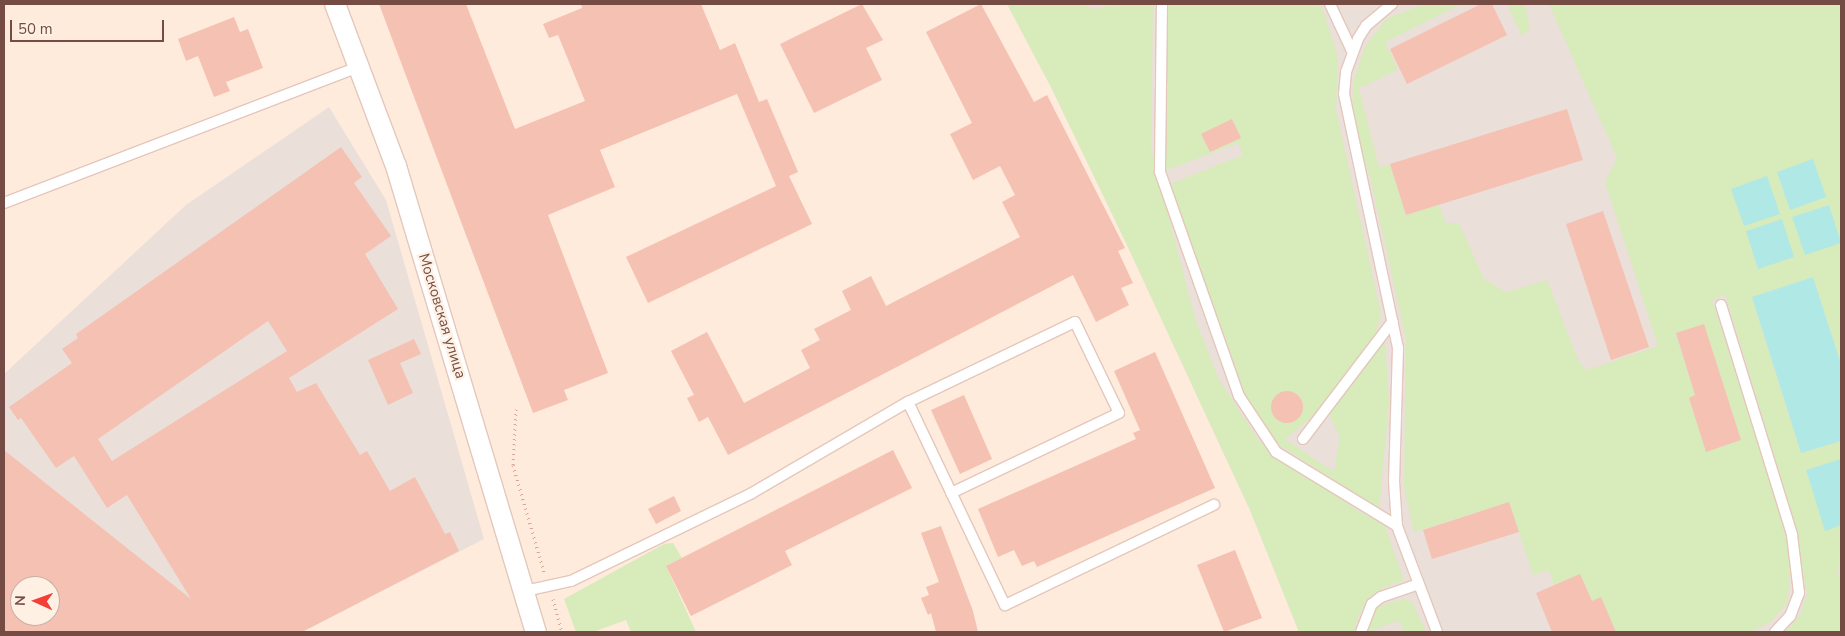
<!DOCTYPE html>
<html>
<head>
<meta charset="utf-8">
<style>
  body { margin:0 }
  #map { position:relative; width:1845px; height:636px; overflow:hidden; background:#feebdc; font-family:"Nunito Sans",sans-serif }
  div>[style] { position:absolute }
  .industrial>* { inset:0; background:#ebdfda }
  .green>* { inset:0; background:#d7ebbb }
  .water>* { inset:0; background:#b0e8e6 }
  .building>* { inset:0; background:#f5c1b2 }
  .round { border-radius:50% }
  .path>* { height:3px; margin-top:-1.5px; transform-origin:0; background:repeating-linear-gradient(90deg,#d9a496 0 1px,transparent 0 5px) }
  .roads { filter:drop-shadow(1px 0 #e4c7bb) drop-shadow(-1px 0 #e4c7bb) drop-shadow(0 1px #e4c7bb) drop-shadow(0 -1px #e4c7bb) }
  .service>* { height:10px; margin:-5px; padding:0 5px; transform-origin:5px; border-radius:5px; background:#fff }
  .minor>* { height:20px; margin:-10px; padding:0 10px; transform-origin:10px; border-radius:10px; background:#fff }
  span { translate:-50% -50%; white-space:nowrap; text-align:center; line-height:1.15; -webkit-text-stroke:4.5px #fff0e4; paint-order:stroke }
  .street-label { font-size:15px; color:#744c44 }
  .frame { position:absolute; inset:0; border:5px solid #744c44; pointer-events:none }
  .north { position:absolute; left:10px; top:576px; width:50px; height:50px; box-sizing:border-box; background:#fff0e4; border:1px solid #c7aea4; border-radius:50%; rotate:272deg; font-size:14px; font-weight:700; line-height:20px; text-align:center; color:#744c44 }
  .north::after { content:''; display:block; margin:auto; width:18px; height:22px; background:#f23f37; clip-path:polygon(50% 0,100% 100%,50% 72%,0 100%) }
  .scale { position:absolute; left:10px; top:20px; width:154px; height:22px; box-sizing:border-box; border:2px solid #744c44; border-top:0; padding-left:6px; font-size:15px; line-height:18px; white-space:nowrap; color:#744c44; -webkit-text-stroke:4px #fff0e4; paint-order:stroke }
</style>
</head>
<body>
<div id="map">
  <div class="industrial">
    <div style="clip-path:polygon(1007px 4px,1841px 4px,1841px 632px,1299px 632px,1250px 510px,1127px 245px,1051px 87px)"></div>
    <div style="clip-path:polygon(evenodd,329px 107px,386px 200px,484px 539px,302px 632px,4px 632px,4px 374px,186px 205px,329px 107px,20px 586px,50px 586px,50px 616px,20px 616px,20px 586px)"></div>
  </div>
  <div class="green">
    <div style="clip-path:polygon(1007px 4px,1081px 4px,1094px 9px,1116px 4px,1153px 4px,1151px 148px,1195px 318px,1218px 378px,1260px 442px,1358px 511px,1384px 524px,1404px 580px,1385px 587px,1369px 597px,1358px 617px,1354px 632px,1299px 632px,1250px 510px,1127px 245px,1051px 87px)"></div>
    <div style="clip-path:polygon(evenodd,1161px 4px,1321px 4px,1338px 57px,1336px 110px,1381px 314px,1376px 332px,1318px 412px,1285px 439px,1334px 472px,1340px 437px,1329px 414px,1385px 340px,1389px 403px,1379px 509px,1281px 446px,1263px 428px,1226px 366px,1202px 308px,1170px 184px,1243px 155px,1238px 143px,1167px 170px,1161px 155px,1161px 4px,1232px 119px,1241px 138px,1210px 152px,1201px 134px,1232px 119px,1161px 4px,1286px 391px,1297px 394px,1303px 402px,1299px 417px,1289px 423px,1279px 421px,1271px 408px,1277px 394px,1286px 391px)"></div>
    <div style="clip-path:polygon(evenodd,1424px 4px,1462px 4px,1385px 42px,1398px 70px,1359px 88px,1379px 167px,1390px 164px,1406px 215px,1439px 205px,1446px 223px,1459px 223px,1484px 279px,1506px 292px,1547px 280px,1579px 362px,1587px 370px,1658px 346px,1605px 182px,1617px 158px,1549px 4px,1841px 4px,1841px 364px,1813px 277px,1752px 297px,1801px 453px,1841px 441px,1841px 459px,1806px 470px,1826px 530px,1841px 525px,1838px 576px,1841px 582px,1841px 632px,1786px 632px,1800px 615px,1807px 594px,1793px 517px,1725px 294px,1712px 300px,1761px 447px,1788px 545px,1790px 579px,1787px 603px,1771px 622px,1749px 632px,1616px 632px,1601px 598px,1592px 601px,1580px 574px,1554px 585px,1549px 570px,1533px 575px,1509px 502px,1414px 532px,1404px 487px,1406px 339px,1371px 181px,1359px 144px,1352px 113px,1353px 82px,1365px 47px,1386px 19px,1424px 4px,1704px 324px,1741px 440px,1706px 452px,1689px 398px,1695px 395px,1676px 334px,1704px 324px)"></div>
    <div style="clip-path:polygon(1507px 4px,1525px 4px,1530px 28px,1522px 36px)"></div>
    <div style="clip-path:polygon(673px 543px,682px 558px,666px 566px,696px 632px,631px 632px,626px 620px,593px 632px,576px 632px,564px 599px,664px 544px)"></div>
    <div style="clip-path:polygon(1403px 599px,1412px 602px,1426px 632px,1404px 632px,1399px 620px,1369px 632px,1366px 625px,1376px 607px)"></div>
  </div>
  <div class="water">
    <div style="clip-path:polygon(1813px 159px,1826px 197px,1790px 210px,1777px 172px)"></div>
    <div style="clip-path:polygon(1767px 176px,1780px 214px,1744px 226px,1731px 189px)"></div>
    <div style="clip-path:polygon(1829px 205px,1841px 243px,1805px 255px,1792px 217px)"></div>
    <div style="clip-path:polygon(1782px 219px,1794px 257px,1758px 269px,1746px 231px)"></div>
    <div style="clip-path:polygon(1813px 277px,1841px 364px,1841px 441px,1801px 453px,1752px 297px)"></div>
    <div style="clip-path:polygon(1841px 459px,1841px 525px,1825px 531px,1806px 470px)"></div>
  </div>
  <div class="building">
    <div style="clip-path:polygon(379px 4px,466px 4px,515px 129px,585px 101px,558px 35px,549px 38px,543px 24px,582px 8px,581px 4px,701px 4px,720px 50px,735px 43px,759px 102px,767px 99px,798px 172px,789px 176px,812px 224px,648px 303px,626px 257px,776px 186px,737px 94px,600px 150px,615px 187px,548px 215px,608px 373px,564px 390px,568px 400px,533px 413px)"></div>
    <div style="clip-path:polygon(862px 4px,883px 40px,866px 48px,882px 80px,814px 113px,780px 44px)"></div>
    <div style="clip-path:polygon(981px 4px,1034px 102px,1047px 95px,1125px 248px,1118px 251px,1133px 283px,1121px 288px,1129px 305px,1096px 322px,1073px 275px,728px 455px,708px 417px,699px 422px,687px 398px,694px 395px,671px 351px,707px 332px,744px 403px,810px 368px,801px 350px,820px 340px,814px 329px,851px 310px,842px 291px,871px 276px,886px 306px,1020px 237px,1002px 202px,1015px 195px,1000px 166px,973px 180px,950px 134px,972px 123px,926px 32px)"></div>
    <div style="clip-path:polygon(1481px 4px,1492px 4px,1507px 35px,1407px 84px,1390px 49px)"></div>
    <div style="clip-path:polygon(234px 17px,240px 32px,248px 29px,263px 68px,226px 82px,230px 91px,214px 97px,198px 56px,186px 61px,178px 39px)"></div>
    <div style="clip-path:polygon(1567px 109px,1583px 160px,1406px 215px,1390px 164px)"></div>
    <div style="clip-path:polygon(1232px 119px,1241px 138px,1210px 152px,1201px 134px)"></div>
    <div style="clip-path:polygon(evenodd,341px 147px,362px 177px,354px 183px,391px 236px,365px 254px,398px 309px,289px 378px,297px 392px,316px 383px,360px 455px,367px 451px,390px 491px,415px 477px,445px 534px,450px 532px,459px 551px,302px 632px,4px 632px,4px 450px,191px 599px,127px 495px,107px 508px,74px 456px,56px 468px,21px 418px,18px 420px,9px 407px,72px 363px,62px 349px,78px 338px,76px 334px,341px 147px,268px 321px,287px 351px,112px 461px,98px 439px,268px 321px,341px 147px,20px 586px,50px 586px,50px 616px,20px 616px,20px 586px)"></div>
    <div style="clip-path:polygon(1603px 211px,1649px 347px,1611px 360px,1566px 224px)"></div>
    <div style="clip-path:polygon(1704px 324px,1741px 440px,1706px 452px,1689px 398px,1695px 395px,1676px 333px)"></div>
    <div style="clip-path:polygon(414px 339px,421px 354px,400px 363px,413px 393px,388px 405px,368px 360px)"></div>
    <div style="clip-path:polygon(1155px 352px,1215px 488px,1037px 567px,1034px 561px,1022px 566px,1014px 550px,998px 557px,978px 509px,1136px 439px,1133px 433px,1140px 430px,1114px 371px)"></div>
    <div class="round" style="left:1271px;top:391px;width:32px;height:32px"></div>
    <div style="clip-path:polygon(964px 395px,992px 459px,960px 474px,931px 410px)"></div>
    <div style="clip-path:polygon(893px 450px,912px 488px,785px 551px,792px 565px,691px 616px,666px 566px)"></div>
    <div style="clip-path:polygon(674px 496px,681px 511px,656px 524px,648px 509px)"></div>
    <div style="clip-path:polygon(1509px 502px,1519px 532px,1432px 559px,1423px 530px)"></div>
    <div style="clip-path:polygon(941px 526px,973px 611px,978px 632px,936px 632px,931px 613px,928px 615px,921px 598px,929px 595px,926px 587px,939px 582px,921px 533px)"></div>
    <div style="clip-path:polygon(1235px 550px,1262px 618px,1224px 632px,1197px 565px)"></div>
    <div style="clip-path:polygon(1580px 574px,1592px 601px,1601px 597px,1616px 632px,1552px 632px,1536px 593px)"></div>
  </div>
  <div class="path">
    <div style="left:516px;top:409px;width:56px;rotate:93.1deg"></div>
    <div style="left:513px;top:465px;width:111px;rotate:73.8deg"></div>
    <div style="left:553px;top:599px;width:34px;rotate:75deg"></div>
  </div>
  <div class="roads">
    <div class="service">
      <div style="left:1162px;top:4px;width:168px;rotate:90.7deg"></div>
      <div style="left:1160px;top:172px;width:238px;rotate:70.6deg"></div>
      <div style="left:1239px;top:396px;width:67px;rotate:56.5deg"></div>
      <div style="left:1276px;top:452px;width:142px;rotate:31.4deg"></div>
      <div style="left:1330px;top:4px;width:52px;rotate:64.9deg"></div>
      <div style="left:1392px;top:4px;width:34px;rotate:140deg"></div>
      <div style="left:1366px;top:26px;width:15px;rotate:122deg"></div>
      <div style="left:1358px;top:39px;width:35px;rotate:110deg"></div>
      <div style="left:1346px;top:72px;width:22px;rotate:95deg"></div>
      <div style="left:1344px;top:94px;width:260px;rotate:78deg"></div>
      <div style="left:1398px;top:348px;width:133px;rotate:91.7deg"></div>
      <div style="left:1394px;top:481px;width:45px;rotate:86.2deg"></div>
      <div style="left:1397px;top:526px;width:113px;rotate:69.3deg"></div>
      <div style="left:4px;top:203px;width:380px;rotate:-21deg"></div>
      <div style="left:1721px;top:305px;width:241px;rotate:72.8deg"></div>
      <div style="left:1792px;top:535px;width:58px;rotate:83.1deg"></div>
      <div style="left:1799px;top:593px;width:25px;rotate:111deg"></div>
      <div style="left:1790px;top:616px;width:22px;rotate:133deg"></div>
      <div style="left:908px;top:402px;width:225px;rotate:64.5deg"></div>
      <div style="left:1005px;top:605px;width:232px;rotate:-25.6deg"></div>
      <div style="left:1303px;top:439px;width:148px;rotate:-52.7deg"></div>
      <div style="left:525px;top:591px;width:47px;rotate:-12.3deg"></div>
      <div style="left:571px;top:581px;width:201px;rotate:-25.9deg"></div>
      <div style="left:752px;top:493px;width:181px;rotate:-30.3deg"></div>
      <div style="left:908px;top:402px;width:185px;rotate:-25.6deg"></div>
      <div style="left:1075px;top:322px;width:101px;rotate:64.2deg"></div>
      <div style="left:1119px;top:413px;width:186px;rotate:154.5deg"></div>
      <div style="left:1361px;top:632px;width:30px;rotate:-69deg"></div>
      <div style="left:1372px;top:604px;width:11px;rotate:-38deg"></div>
      <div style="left:1381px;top:597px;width:40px;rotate:-18.9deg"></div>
    </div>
    <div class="minor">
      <div style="left:335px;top:4px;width:173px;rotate:69.4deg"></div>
      <div style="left:396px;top:166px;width:487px;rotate:73.3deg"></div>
    </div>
  </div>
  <div class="street-label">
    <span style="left:442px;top:316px;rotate:73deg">Московская улица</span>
  </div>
  <div class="frame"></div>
  <div class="north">N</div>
  <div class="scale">50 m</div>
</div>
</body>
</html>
